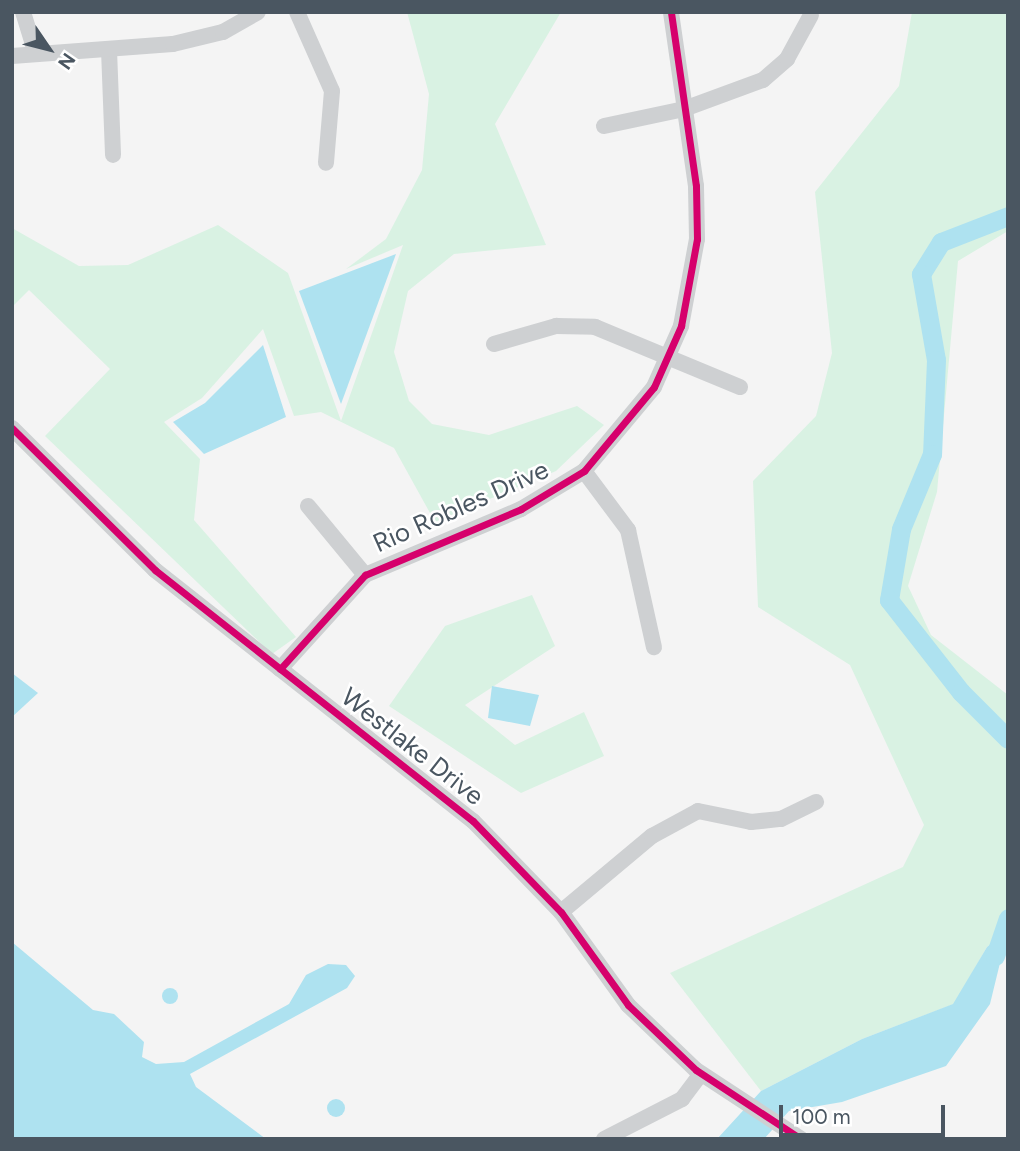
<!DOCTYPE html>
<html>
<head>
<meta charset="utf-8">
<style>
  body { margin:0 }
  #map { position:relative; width:1020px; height:1151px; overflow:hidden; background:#f4f4f4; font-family:Figtree,sans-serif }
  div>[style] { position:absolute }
  .green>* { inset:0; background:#d9f2e3 }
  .water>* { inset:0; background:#aee2f0 }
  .round { border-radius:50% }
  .river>* { height:19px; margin:-9.5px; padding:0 9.5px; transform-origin:9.5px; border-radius:9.5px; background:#aee2f0 }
  .minor>* { height:16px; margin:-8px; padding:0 8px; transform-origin:8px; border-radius:8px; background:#ced0d2 }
  .cycleway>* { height:7px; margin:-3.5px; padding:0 3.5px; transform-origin:3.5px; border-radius:3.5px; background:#d6006c }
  span { translate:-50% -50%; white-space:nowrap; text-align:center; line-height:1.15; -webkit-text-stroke:5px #fff; paint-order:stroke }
  .street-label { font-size:26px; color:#4a5661 }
  .frame { position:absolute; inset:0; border:14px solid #4a5661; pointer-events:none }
  .north { position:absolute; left:14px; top:14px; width:70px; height:70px; -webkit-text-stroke:5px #fff; paint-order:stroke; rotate:125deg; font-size:19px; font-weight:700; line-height:28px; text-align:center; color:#4a5661 }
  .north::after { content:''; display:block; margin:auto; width:24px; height:32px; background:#4a5661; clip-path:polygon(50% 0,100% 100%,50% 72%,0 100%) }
  .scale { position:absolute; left:779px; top:1105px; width:166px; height:32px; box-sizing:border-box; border:4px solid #4a5661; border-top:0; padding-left:9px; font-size:21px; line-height:24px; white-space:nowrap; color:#4a5661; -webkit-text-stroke:5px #fff; paint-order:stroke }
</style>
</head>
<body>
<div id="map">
  <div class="green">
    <div style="clip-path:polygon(407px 12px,561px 12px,495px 124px,546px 245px,454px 254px,408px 291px,394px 352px,409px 401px,432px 424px,489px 435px,577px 406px,604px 425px,556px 471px,435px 522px,394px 448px,321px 412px,294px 416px,263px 329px,202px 398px,164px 422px,200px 459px,194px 520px,296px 637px,272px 654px,45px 436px,110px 369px,29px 290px,12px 307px,12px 228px,79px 266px,128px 265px,218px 225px,288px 273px,341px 421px,403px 245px,346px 269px,386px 239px,422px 170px,429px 94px)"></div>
    <div style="clip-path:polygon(912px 12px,1008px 12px,1008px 231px,958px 261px,937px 492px,908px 586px,931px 635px,1008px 695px,1008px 930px,987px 947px,954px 1004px,862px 1039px,761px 1091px,670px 973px,903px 867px,924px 825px,850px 665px,758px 607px,753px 481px,816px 416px,832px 353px,815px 192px,899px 86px)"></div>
    <div style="clip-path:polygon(532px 595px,555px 646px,465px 705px,515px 745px,584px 712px,604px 756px,521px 793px,389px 706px,445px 626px)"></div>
  </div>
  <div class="water">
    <div style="clip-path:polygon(396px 254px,341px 404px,299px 291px)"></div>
    <div style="clip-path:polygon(263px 345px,286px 417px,204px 454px,173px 422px,205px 403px)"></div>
    <div style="clip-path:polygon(12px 673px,38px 693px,12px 717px)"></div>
    <div style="clip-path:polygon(492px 686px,539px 695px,530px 726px,488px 718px)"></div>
    <div style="clip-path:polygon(1008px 930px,990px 1004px,946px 1066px,842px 1102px,789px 1111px,764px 1139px,717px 1139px,761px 1091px,862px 1039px,953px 1004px,987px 947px)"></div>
    <div style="clip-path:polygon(12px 942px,93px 1010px,114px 1014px,144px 1042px,142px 1057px,156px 1064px,184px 1062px,289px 1004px,306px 975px,328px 964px,346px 965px,355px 976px,347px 988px,190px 1074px,196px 1087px,266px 1139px,12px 1139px)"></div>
    <div class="round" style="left:162px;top:988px;width:16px;height:16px"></div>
    <div class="round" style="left:327px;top:1099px;width:18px;height:18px"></div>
  </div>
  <div class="river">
    <div style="left:1008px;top:216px;width:72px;rotate:158.8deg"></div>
    <div style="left:941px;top:242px;width:38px;rotate:122deg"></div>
    <div style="left:921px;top:274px;width:87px;rotate:80.1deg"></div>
    <div style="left:936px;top:360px;width:94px;rotate:92.4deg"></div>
    <div style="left:932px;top:454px;width:81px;rotate:112.5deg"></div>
    <div style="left:901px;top:529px;width:72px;rotate:99.6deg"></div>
    <div style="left:889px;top:600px;width:117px;rotate:52deg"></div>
    <div style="left:961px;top:692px;width:66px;rotate:45deg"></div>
    <div style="left:995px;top:956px;width:40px;rotate:-71.1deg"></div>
  </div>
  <div class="minor">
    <div style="left:23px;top:12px;width:41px;rotate:72.9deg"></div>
    <div style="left:297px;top:12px;width:86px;rotate:66.1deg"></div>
    <div style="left:332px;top:91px;width:72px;rotate:94.8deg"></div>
    <div style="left:109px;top:50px;width:105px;rotate:87.8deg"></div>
    <div style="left:12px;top:56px;width:161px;rotate:-4.3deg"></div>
    <div style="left:173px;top:44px;width:51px;rotate:-13.5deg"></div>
    <div style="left:223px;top:32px;width:40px;rotate:-29.7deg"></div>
    <div style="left:604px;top:126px;width:82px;rotate:-12deg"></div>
    <div style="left:684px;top:109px;width:84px;rotate:-20.2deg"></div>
    <div style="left:763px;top:80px;width:32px;rotate:-41deg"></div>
    <div style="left:787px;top:59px;width:50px;rotate:-61.4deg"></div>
    <div style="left:494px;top:344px;width:65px;rotate:-16.2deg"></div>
    <div style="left:556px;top:326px;width:39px;rotate:1deg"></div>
    <div style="left:595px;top:327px;width:157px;rotate:22.5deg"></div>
    <div style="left:12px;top:428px;width:202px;rotate:44.8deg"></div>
    <div style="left:155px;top:570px;width:405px;rotate:38.3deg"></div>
    <div style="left:473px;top:821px;width:127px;rotate:46deg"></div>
    <div style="left:561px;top:912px;width:115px;rotate:54.2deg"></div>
    <div style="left:628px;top:1005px;width:94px;rotate:43.7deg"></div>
    <div style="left:696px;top:1070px;width:126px;rotate:33.3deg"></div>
    <div style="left:584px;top:471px;width:74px;rotate:53.3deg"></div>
    <div style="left:628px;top:530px;width:120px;rotate:77.5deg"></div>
    <div style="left:308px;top:506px;width:89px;rotate:50.4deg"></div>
    <div style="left:280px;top:669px;width:127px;rotate:-47.9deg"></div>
    <div style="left:365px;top:575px;width:169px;rotate:-22.9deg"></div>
    <div style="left:521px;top:509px;width:74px;rotate:-31.1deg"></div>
    <div style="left:584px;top:471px;width:109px;rotate:-50.2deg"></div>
    <div style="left:654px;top:387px;width:67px;rotate:-66.1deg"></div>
    <div style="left:681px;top:326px;width:88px;rotate:-79.6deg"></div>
    <div style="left:697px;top:239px;width:53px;rotate:-91.1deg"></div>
    <div style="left:696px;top:186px;width:176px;rotate:-98.2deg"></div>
    <div style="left:561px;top:912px;width:119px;rotate:-39.9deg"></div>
    <div style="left:652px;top:836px;width:52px;rotate:-28.5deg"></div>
    <div style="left:698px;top:811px;width:54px;rotate:11.7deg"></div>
    <div style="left:751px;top:822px;width:30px;rotate:-6deg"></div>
    <div style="left:781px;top:819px;width:39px;rotate:-26deg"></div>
    <div style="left:604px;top:1139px;width:88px;rotate:-27.1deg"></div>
    <div style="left:682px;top:1099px;width:31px;rotate:-53deg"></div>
  </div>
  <div class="cycleway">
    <div style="left:12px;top:428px;width:202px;rotate:44.8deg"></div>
    <div style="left:155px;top:570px;width:405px;rotate:38.3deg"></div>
    <div style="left:473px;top:821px;width:127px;rotate:46deg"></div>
    <div style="left:561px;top:912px;width:115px;rotate:54.2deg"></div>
    <div style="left:628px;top:1005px;width:94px;rotate:43.7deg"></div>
    <div style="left:696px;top:1070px;width:126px;rotate:33.3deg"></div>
    <div style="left:280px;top:669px;width:127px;rotate:-47.9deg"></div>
    <div style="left:365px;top:575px;width:169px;rotate:-22.9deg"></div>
    <div style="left:521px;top:509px;width:74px;rotate:-31.1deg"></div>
    <div style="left:584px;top:471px;width:109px;rotate:-50.2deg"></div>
    <div style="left:654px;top:387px;width:67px;rotate:-66.1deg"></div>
    <div style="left:681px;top:326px;width:88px;rotate:-79.6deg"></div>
    <div style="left:697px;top:239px;width:53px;rotate:-91.1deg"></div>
    <div style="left:696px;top:186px;width:176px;rotate:-98.2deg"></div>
  </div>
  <div class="street-label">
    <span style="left:461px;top:507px;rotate:-24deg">Rio Robles Drive</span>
    <span style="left:412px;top:747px;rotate:38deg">Westlake Drive</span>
  </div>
  <div class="frame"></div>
  <div class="north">N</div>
  <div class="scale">100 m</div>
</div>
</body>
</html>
